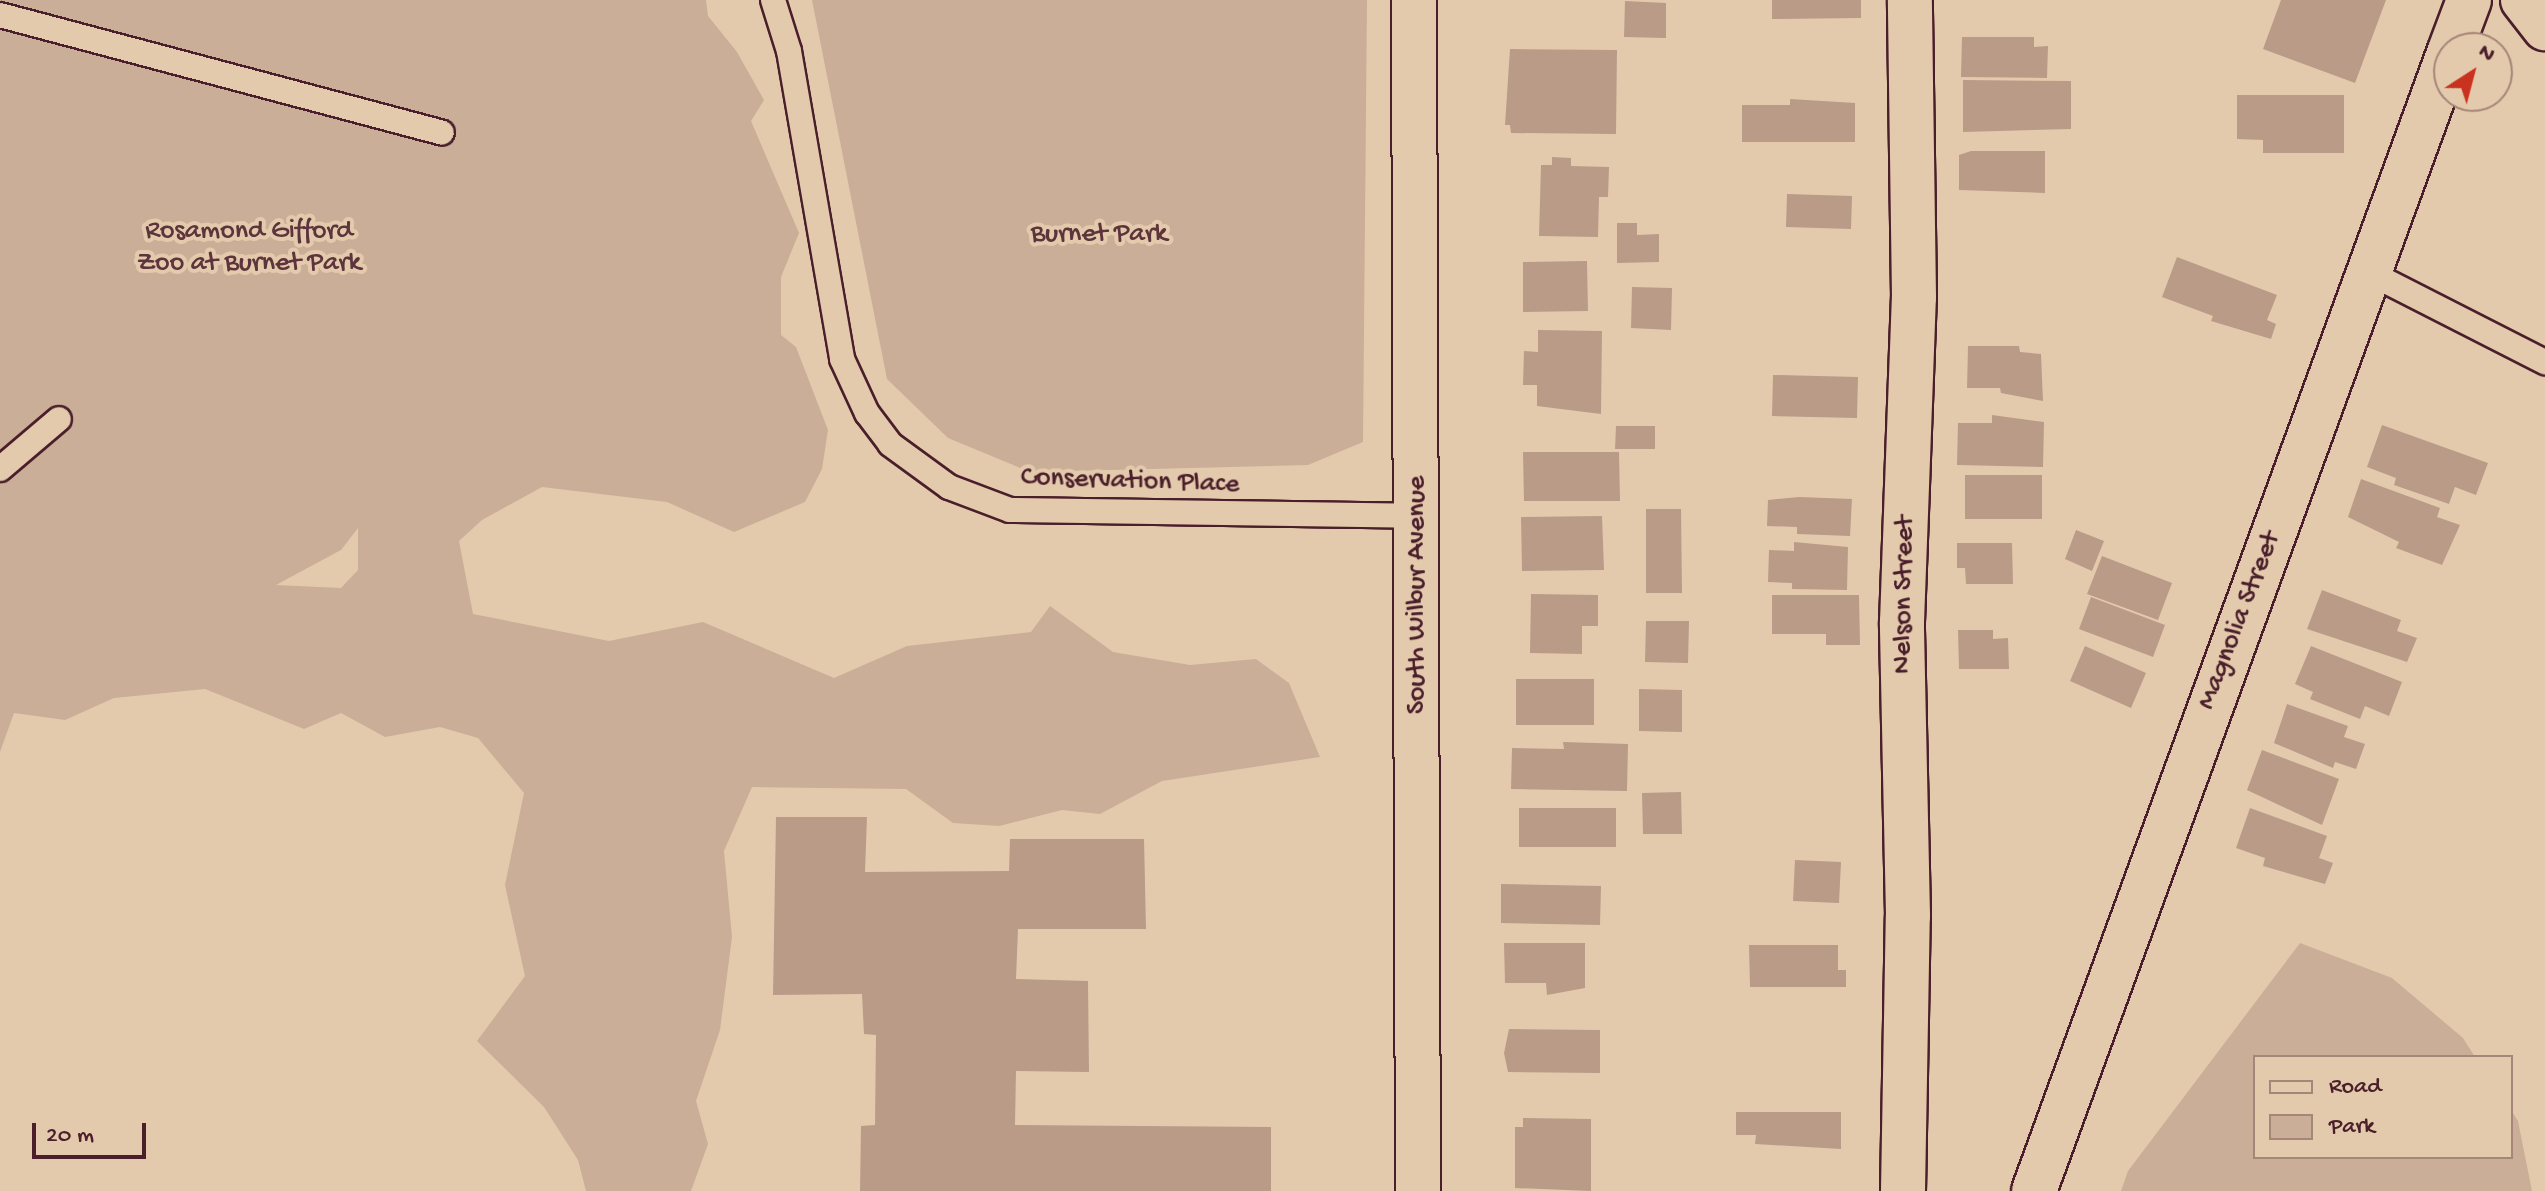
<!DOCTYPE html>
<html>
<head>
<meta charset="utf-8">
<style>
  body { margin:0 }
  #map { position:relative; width:2545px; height:1191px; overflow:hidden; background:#e4caac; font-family:"Gochi Hand",sans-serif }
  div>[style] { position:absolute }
  .green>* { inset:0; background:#cbae97 }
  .building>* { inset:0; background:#b99b88 }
  .roads { filter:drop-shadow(2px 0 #4a1f2b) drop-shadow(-2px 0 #4a1f2b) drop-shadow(0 2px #4a1f2b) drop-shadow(0 -2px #4a1f2b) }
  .service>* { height:24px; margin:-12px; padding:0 12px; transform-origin:12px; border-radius:12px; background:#e4caac }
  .minor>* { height:44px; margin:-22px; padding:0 22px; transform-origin:22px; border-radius:22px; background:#e4caac }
  .tertiary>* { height:44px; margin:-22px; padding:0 22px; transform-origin:22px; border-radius:22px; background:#e4caac }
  span { translate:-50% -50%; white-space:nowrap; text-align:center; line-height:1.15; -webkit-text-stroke:8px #e4caac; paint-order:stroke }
  .park-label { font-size:28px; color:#5d343b }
  .street-label { font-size:28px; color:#4a1f2b }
  .legend { position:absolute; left:2253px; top:1055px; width:260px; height:104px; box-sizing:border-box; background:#e4caac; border:2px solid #a68678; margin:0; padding:10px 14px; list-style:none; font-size:24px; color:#4a1f2b }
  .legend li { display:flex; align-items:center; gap:16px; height:40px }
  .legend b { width:40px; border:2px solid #a68678 }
  .north { position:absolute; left:2433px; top:32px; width:80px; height:80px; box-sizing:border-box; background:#e4caac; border:2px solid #a68678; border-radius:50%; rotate:36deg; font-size:22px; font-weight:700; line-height:32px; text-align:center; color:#4a1f2b }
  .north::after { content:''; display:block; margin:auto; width:28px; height:36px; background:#c8321e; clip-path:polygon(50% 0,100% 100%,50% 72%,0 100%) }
  .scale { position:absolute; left:32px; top:1123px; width:114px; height:36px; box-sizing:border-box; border:4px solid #4a1f2b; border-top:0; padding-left:10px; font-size:24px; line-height:28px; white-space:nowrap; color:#4a1f2b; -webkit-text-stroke:6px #e4caac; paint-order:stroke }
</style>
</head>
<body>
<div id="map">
  <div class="green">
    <div style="clip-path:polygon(evenodd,0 0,706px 0,708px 16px,737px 52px,764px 100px,751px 121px,799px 233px,781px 277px,781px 335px,796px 347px,828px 430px,822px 469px,805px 502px,734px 532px,667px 502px,542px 487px,482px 520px,459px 541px,473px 614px,609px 641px,703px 622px,834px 678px,907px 646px,1031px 632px,1050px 606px,1113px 652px,1190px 665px,1256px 659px,1289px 683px,1320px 757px,1162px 781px,1100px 814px,1062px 810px,999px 826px,953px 823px,906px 789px,752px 787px,724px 851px,732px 937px,720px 1030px,696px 1101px,708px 1144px,691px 1191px,586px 1191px,578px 1160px,544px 1107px,477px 1041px,525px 976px,505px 885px,524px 793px,478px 738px,440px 727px,385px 737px,341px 713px,304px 729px,205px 689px,114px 698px,65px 720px,14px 713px,0 752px,0 0,358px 528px,358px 570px,341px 588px,276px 585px,341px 550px,358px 528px)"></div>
    <div style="clip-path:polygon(812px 0,1367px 0,1363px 442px,1308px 465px,1030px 472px,948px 438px,887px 379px)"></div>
    <div style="clip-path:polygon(2300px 943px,2392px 978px,2463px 1038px,2475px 1057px,2255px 1057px,2255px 1157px,2511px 1157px,2511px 1110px,2518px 1121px,2532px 1191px,2121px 1191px,2128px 1171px)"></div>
  </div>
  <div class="building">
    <div style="clip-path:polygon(1772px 0,1861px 0,1861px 18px,1772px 19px)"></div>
    <div style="clip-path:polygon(2281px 0,2386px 0,2355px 83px,2263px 49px)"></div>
    <div style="clip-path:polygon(1625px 1px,1666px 3px,1666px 38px,1624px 37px)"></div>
    <div style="clip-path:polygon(1962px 37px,2034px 37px,2034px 47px,2048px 46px,2047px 78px,1961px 77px)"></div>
    <div style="clip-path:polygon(1510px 49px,1617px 50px,1616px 134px,1511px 133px,1510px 125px,1505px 125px)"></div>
    <div style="clip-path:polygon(1963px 80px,2071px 81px,2071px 129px,1963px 132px)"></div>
    <div style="clip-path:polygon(2237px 95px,2344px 95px,2344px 153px,2263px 153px,2263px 140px,2237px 139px)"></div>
    <div style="clip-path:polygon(1790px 99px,1855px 103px,1855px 142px,1742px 142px,1742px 105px,1790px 105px)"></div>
    <div style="clip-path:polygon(1971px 151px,2045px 151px,2045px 193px,1959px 190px,1959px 155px)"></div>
    <div style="clip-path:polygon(1552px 157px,1571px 158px,1571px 166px,1609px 167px,1608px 197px,1599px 197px,1598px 237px,1539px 236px,1541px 165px,1552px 165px)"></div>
    <div style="clip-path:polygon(1787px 194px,1852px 196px,1851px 229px,1786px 227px)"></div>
    <div style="clip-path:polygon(1617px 223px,1637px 223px,1637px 235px,1659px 234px,1659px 262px,1617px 263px)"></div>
    <div style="clip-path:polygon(2177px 257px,2277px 295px,2267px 320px,2276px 324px,2271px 339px,2211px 321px,2213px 316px,2162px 297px)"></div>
    <div style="clip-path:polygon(1587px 261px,1588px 311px,1523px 312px,1523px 262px)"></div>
    <div style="clip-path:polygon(1632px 287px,1672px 288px,1671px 330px,1631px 328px)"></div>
    <div style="clip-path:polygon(1538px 330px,1602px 331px,1601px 414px,1537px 406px,1537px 385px,1523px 385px,1524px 351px,1538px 352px)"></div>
    <div style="clip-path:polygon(1968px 346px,2019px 346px,2020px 352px,2041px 354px,2043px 401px,2001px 393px,2000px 388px,1967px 388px)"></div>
    <div style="clip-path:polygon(1773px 375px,1858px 377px,1857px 418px,1772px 416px)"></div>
    <div style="clip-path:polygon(1992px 415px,2044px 422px,2043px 467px,1957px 465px,1958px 423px,1992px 423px)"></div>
    <div style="clip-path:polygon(2382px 425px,2488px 463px,2476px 495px,2455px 487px,2449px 504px,2394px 485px,2396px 478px,2367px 467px)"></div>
    <div style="clip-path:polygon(1616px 426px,1655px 426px,1655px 449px,1615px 449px)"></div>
    <div style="clip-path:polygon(1523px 452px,1619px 452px,1620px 501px,1524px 501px)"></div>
    <div style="clip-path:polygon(1965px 475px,2042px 475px,2042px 519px,1965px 519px)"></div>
    <div style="clip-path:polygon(2361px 479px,2440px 508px,2437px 517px,2460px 525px,2442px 565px,2396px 548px,2399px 542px,2348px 517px)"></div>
    <div style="clip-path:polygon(1799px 497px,1852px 499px,1850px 536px,1797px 534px,1797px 527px,1767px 526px,1768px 500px)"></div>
    <div style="clip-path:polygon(1646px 509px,1681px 509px,1682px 593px,1646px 593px)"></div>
    <div style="clip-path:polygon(1602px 516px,1604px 570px,1522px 571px,1521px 517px)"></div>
    <div style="clip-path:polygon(2076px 530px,2104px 541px,2092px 571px,2065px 559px)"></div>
    <div style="clip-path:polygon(1794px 542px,1848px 547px,1847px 590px,1792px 589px,1792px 583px,1768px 582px,1769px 550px,1794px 551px)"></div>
    <div style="clip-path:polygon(1957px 543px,2012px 543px,2013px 584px,1966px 584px,1965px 568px,1957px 568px)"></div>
    <div style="clip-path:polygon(2102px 556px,2172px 583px,2158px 620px,2087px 594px)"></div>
    <div style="clip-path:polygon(2322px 590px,2401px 620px,2397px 631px,2417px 638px,2407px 662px,2307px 629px)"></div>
    <div style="clip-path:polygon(1531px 594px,1598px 595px,1598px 626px,1582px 626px,1582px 654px,1530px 653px)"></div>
    <div style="clip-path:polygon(1772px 595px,1859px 595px,1860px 645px,1826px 645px,1826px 634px,1772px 634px)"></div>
    <div style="clip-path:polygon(2091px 597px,2165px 625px,2153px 657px,2079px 629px)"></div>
    <div style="clip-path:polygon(1646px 621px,1689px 621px,1688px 663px,1645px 662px)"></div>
    <div style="clip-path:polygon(1958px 630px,1993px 630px,1993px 639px,2008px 638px,2009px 669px,1959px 669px)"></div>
    <div style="clip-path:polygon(2085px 646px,2146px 673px,2131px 708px,2070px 681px)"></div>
    <div style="clip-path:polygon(2311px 646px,2402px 682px,2389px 716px,2365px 706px,2360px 719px,2310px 699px,2313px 692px,2295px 684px)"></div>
    <div style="clip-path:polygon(1516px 679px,1594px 679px,1594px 725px,1516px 725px)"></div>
    <div style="clip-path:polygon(1639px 689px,1682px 690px,1682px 732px,1639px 731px)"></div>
    <div style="clip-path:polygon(2287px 704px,2348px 726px,2344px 737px,2365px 744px,2356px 769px,2335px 762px,2333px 768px,2274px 743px)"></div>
    <div style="clip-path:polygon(1563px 742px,1628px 744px,1627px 791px,1511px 789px,1512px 748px,1564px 749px)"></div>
    <div style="clip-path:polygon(2262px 750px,2339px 779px,2322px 825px,2247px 790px)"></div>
    <div style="clip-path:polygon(1681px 792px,1682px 834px,1643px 834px,1642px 793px)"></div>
    <div style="clip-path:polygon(1519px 808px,1616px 808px,1616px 847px,1519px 847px)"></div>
    <div style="clip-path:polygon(2250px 808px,2327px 836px,2319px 858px,2333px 863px,2325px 884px,2263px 866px,2265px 858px,2236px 848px)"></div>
    <div style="clip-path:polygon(776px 817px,867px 817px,865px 872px,1009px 871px,1010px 839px,1144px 839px,1146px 929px,1018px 929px,1016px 979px,1088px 981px,1089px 1072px,1016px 1071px,1015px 1125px,1271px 1127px,1271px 1191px,860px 1191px,861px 1126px,875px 1125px,876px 1035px,864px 1034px,862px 994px,773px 995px)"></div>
    <div style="clip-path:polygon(1795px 860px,1841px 862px,1839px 903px,1793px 901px)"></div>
    <div style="clip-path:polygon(1501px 884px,1601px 886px,1600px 925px,1501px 923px)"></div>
    <div style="clip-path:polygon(1504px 943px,1585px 943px,1585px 988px,1547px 995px,1546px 983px,1505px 983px)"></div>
    <div style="clip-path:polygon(1749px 945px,1838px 945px,1838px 970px,1846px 970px,1846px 987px,1750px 987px)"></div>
    <div style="clip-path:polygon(1509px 1029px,1600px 1030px,1600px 1073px,1508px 1072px,1504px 1053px)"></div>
    <div style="clip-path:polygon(1736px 1112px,1841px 1112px,1841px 1149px,1755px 1144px,1756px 1135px,1736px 1135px)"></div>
    <div style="clip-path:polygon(1523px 1118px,1591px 1119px,1591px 1191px,1515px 1188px,1515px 1127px,1523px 1127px)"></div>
  </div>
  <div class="roads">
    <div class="service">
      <div style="left:773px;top:0;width:53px;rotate:72.6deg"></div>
      <div style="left:789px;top:51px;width:313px;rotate:80.2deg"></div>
      <div style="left:842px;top:359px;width:60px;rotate:65.2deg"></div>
      <div style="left:867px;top:413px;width:39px;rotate:53deg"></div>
      <div style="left:890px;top:444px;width:73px;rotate:36.1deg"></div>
      <div style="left:949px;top:487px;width:65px;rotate:20.7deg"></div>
      <div style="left:1010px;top:510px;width:409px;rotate:0.8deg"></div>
      <div style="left:0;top:15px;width:457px;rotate:14.9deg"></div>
      <div style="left:2368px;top:272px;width:199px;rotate:27deg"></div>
      <div style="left:0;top:469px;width:77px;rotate:-40.3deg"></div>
    </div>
    <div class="minor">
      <div style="left:2451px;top:48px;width:51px;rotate:-69.4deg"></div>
      <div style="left:1903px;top:1191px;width:275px;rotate:-89deg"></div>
      <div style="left:1908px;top:916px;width:294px;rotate:-91.2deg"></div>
      <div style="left:1902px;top:622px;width:325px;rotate:-87.9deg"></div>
      <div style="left:1914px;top:297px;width:297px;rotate:-90.8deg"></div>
      <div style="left:2034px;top:1191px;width:1211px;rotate:-69.96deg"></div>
    </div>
    <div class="tertiary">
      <div style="left:1414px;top:0;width:1191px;rotate:89.81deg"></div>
      <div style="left:2523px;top:0;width:36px;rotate:52deg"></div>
    </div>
  </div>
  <div class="park-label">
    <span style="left:249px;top:248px">Rosamond Gifford<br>Zoo at Burnet Park</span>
    <span style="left:1099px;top:235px">Burnet Park</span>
  </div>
  <div class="street-label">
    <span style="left:1130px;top:482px;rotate:2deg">Conservation Place</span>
    <span style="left:1418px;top:595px;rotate:-90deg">South Wilbur Avenue</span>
    <span style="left:1905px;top:595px;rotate:-89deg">Nelson Street</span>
    <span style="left:2240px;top:621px;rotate:-69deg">Magnolia Street</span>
  </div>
  <ul class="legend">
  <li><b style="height:10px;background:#e4caac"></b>Road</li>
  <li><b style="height:22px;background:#cbae97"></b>Park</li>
  </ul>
  <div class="north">N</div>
  <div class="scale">20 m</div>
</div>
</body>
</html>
